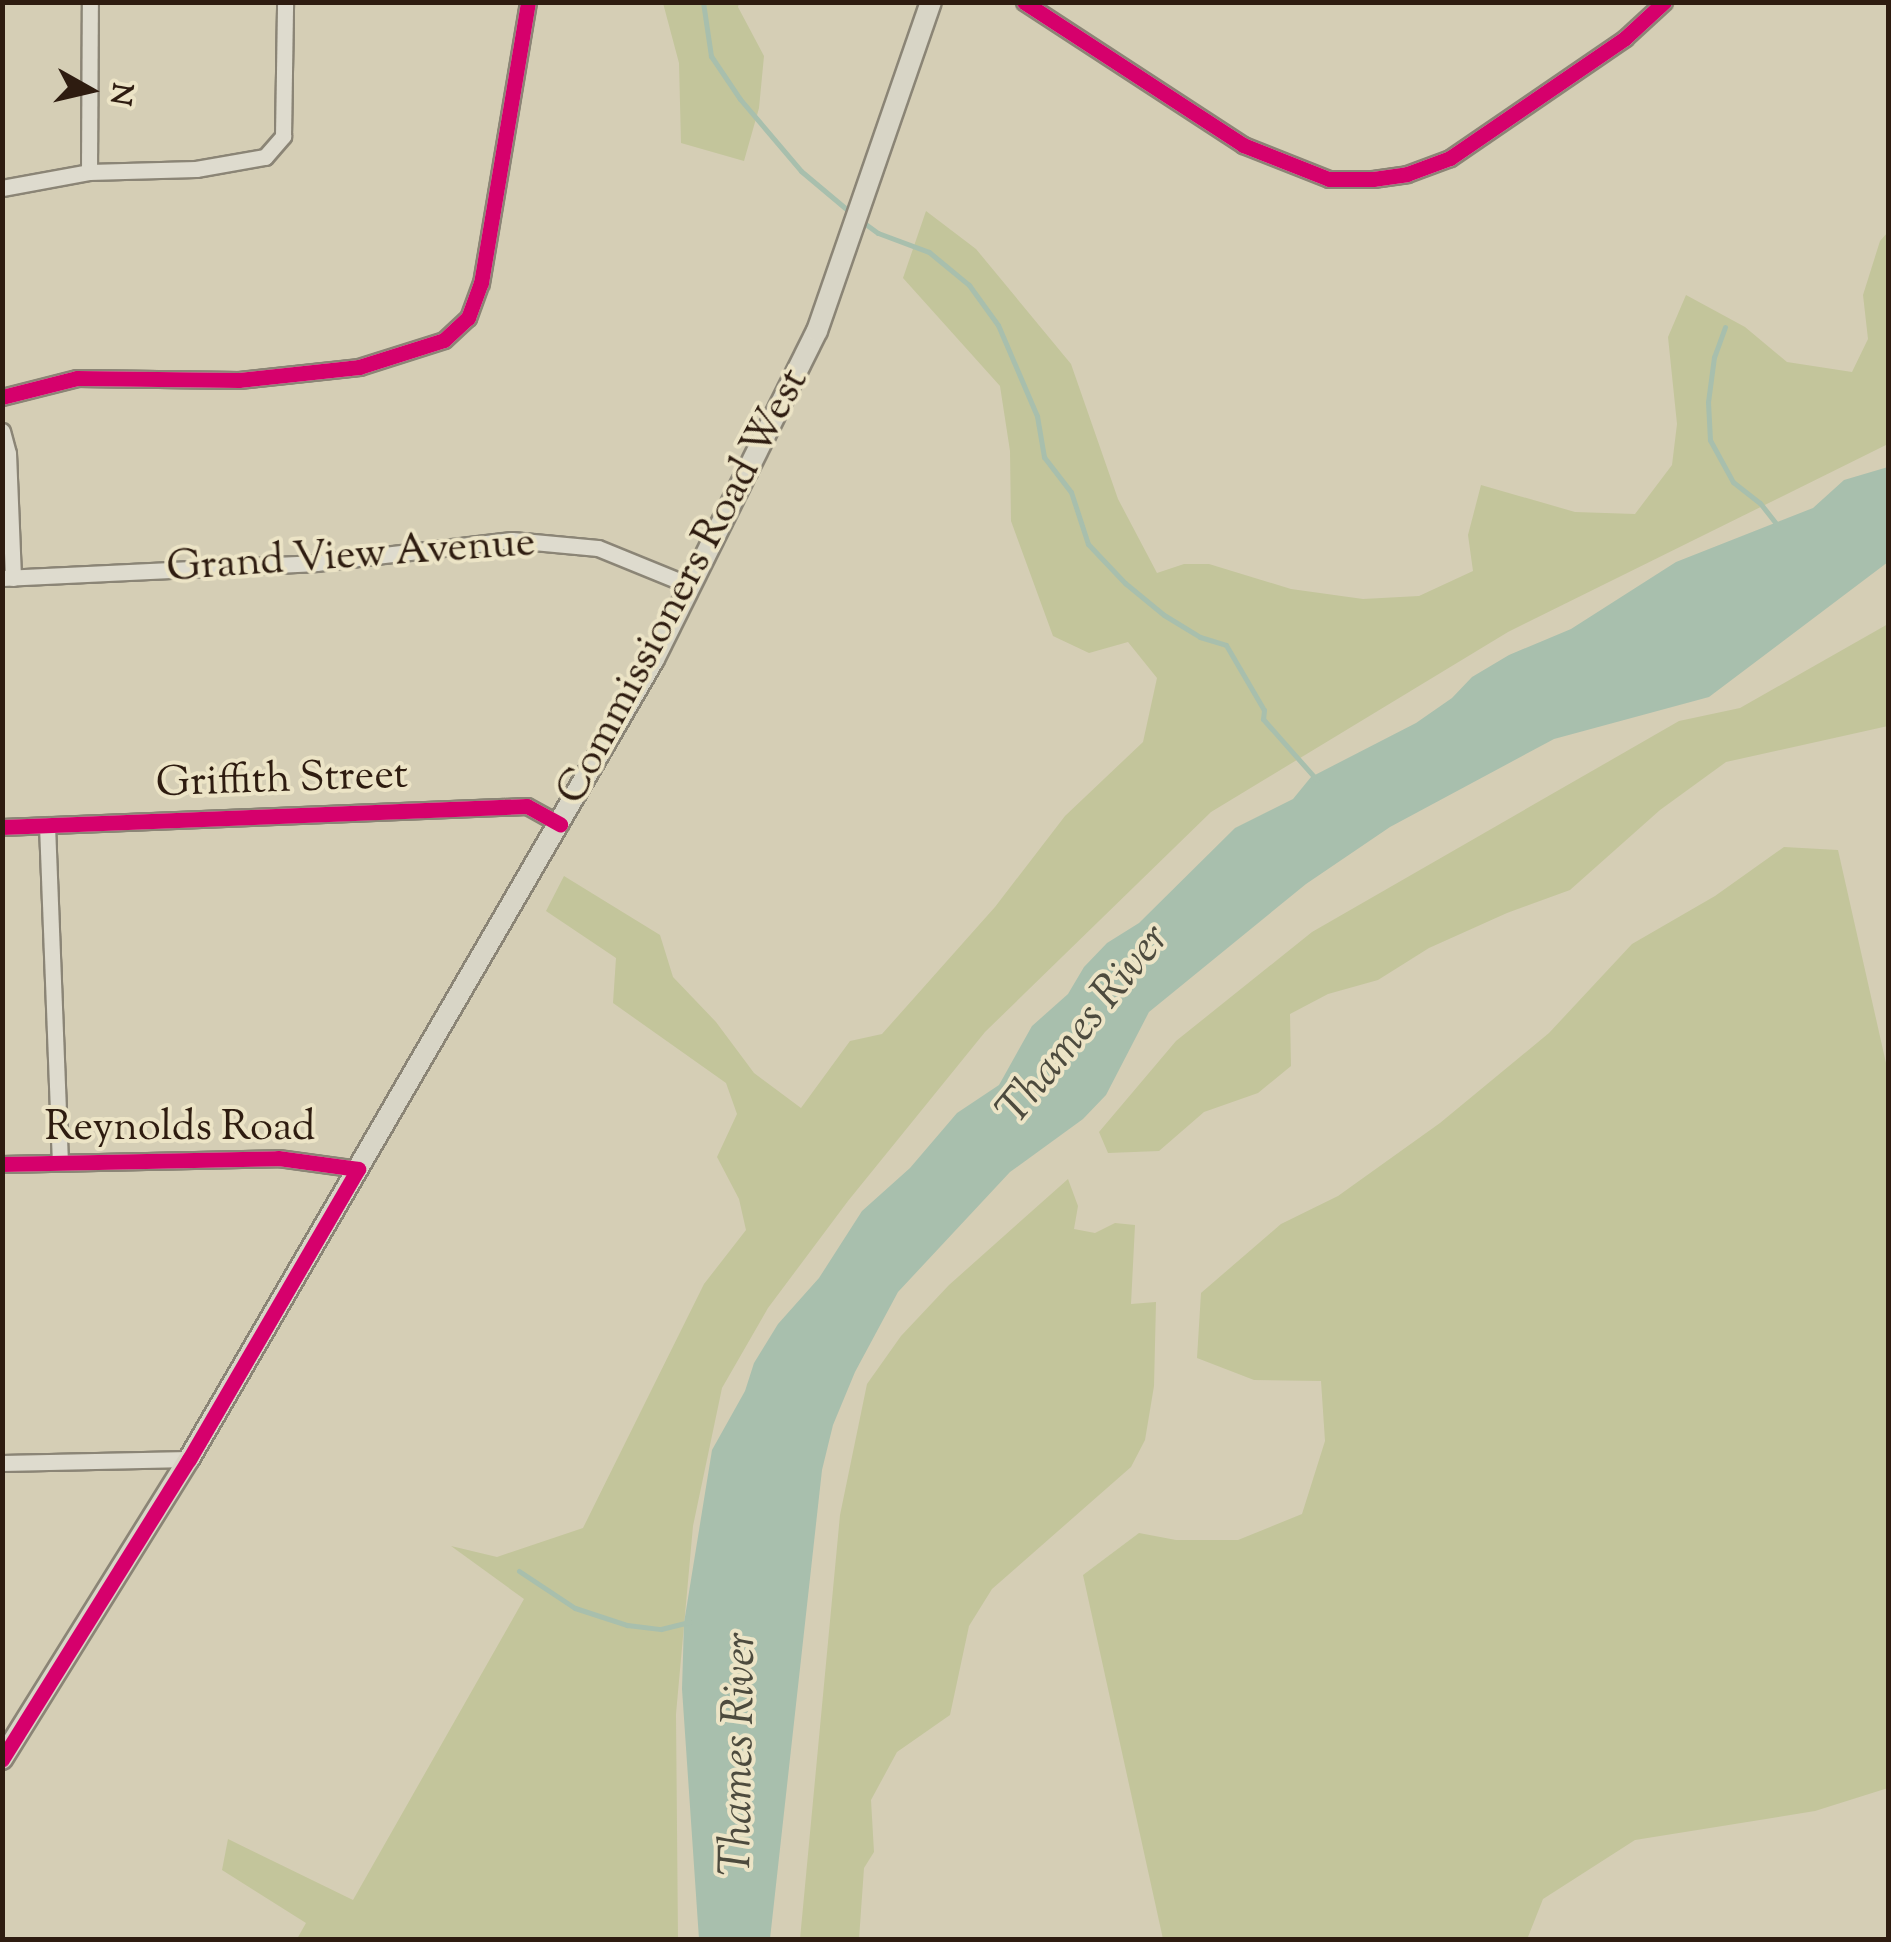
<!DOCTYPE html>
<html>
<head>
<meta charset="utf-8">
<style>
  body { margin:0 }
  #map { position:relative; width:1891px; height:1942px; overflow:hidden; background:#d5ceb5; font-family:"Sorts Mill Goudy",serif }
  div>[style] { position:absolute }
  .green>* { inset:0; background:#c3c59b }
  .water>* { inset:0; background:#a8bfad }
  .stream>* { height:5px; margin:-2.5px; padding:0 2.5px; transform-origin:2.5px; border-radius:2.5px; background:#a8bfad }
  .roads { filter:drop-shadow(2px 0 #8b8576) drop-shadow(-2px 0 #8b8576) drop-shadow(0 2px #8b8576) drop-shadow(0 -2px #8b8576) }
  .minor>* { height:15px; margin:-7.5px; padding:0 7.5px; transform-origin:7.5px; border-radius:7.5px; background:#dedbce }
  .major>* { height:20px; margin:-10px; padding:0 10px; transform-origin:10px; border-radius:10px; background:#d8d5c6 }
  .cycleway>* { height:15px; margin:-7.5px; padding:0 7.5px; transform-origin:7.5px; border-radius:7.5px; background:#d6006c }
  span { translate:-50% -50%; white-space:nowrap; text-align:center; line-height:1.15; -webkit-text-stroke:8px #ece4c6; paint-order:stroke }
  .street-label { font-size:42px; color:#2e1c10 }
  .water-label { font-size:45px; color:#4d4b3e; font-style:italic }
  .frame { position:absolute; inset:0; border:5px solid #2e1c10; pointer-events:none }
  .north { position:absolute; left:40px; top:40px; width:100px; height:100px; -webkit-text-stroke:8px #ece4c6; paint-order:stroke; rotate:98deg; font-size:28px; font-weight:700; line-height:40px; text-align:center; color:#2e1c10 }
  .north::after { content:''; display:block; margin:auto; width:35px; height:45px; background:#2e1c10; clip-path:polygon(50% 0,100% 100%,50% 72%,0 100%) }
</style>
</head>
<body>
<div id="map">
  <div class="green">
    <div style="clip-path:polygon(663px 3px,739px 3px,738px 7px,764px 56px,759px 108px,744px 161px,681px 143px,679px 63px)"></div>
    <div style="clip-path:polygon(926px 211px,976px 249px,1071px 364px,1118px 499px,1157px 573px,1184px 564px,1209px 564px,1291px 589px,1363px 599px,1419px 596px,1473px 571px,1468px 535px,1481px 485px,1575px 512px,1635px 514px,1672px 465px,1677px 424px,1668px 337px,1686px 295px,1745px 327px,1787px 362px,1852px 372px,1868px 339px,1863px 295px,1880px 241px,1888px 232px,1888px 444px,1508px 632px,1211px 812px,985px 1032px,848px 1201px,768px 1308px,722px 1388px,693px 1526px,676px 1714px,678px 1939px,297px 1939px,306px 1923px,222px 1870px,228px 1839px,353px 1900px,524px 1599px,451px 1546px,497px 1557px,583px 1528px,704px 1284px,746px 1230px,739px 1199px,717px 1157px,737px 1114px,726px 1083px,613px 1003px,616px 958px,546px 911px,564px 876px,660px 935px,673px 977px,716px 1022px,754px 1073px,801px 1108px,850px 1041px,882px 1034px,995px 907px,1065px 816px,1143px 742px,1157px 678px,1128px 642px,1089px 653px,1053px 636px,1011px 521px,1010px 451px,1000px 386px,903px 278px)"></div>
    <div style="clip-path:polygon(1888px 624px,1888px 726px,1726px 762px,1660px 810px,1570px 890px,1507px 913px,1429px 948px,1378px 980px,1328px 994px,1290px 1014px,1291px 1066px,1258px 1093px,1204px 1112px,1159px 1151px,1108px 1153px,1099px 1132px,1176px 1041px,1312px 932px,1679px 721px,1740px 708px)"></div>
    <div style="clip-path:polygon(1784px 847px,1838px 850px,1888px 1072px,1888px 1788px,1815px 1811px,1635px 1840px,1543px 1899px,1528px 1937px,1522px 1939px,1163px 1939px,1083px 1575px,1139px 1533px,1176px 1540px,1238px 1540px,1302px 1514px,1325px 1441px,1321px 1381px,1254px 1380px,1197px 1358px,1201px 1293px,1281px 1224px,1338px 1196px,1440px 1123px,1549px 1033px,1632px 944px,1715px 896px)"></div>
    <div style="clip-path:polygon(1068px 1179px,1078px 1206px,1074px 1229px,1095px 1233px,1115px 1223px,1135px 1225px,1131px 1304px,1156px 1302px,1154px 1386px,1145px 1440px,1131px 1467px,992px 1589px,969px 1626px,950px 1715px,897px 1752px,871px 1800px,874px 1852px,864px 1868px,859px 1939px,800px 1939px,840px 1515px,867px 1384px,901px 1336px,949px 1285px)"></div>
  </div>
  <div class="water">
    <div style="clip-path:polygon(1888px 467px,1888px 562px,1709px 697px,1554px 739px,1390px 827px,1306px 884px,1149px 1012px,1106px 1095px,1083px 1119px,1010px 1172px,898px 1292px,855px 1372px,833px 1425px,822px 1470px,770px 1939px,699px 1939px,682px 1689px,684px 1623px,712px 1450px,745px 1391px,754px 1363px,778px 1324px,819px 1278px,862px 1211px,910px 1168px,957px 1113px,999px 1085px,1032px 1026px,1068px 994px,1084px 967px,1107px 943px,1139px 923px,1235px 828px,1293px 799px,1311px 777px,1416px 723px,1452px 698px,1472px 677px,1509px 655px,1571px 629px,1676px 562px,1813px 508px,1844px 480px)"></div>
  </div>
  <div class="stream">
    <div style="left:703px;top:2px;width:55px;rotate:81.6deg"></div>
    <div style="left:711px;top:56px;width:52px;rotate:56deg"></div>
    <div style="left:740px;top:99px;width:94px;rotate:49.7deg"></div>
    <div style="left:801px;top:171px;width:65px;rotate:40deg"></div>
    <div style="left:860px;top:220px;width:22px;rotate:36deg"></div>
    <div style="left:878px;top:233px;width:54px;rotate:20.4deg"></div>
    <div style="left:929px;top:252px;width:52px;rotate:39.5deg"></div>
    <div style="left:969px;top:285px;width:49px;rotate:54.1deg"></div>
    <div style="left:998px;top:325px;width:99px;rotate:66.8deg"></div>
    <div style="left:1037px;top:416px;width:42px;rotate:80.3deg"></div>
    <div style="left:1044px;top:457px;width:44px;rotate:52.4deg"></div>
    <div style="left:1071px;top:492px;width:55px;rotate:71.9deg"></div>
    <div style="left:1088px;top:544px;width:54px;rotate:46.5deg"></div>
    <div style="left:1125px;top:583px;width:50px;rotate:39.4deg"></div>
    <div style="left:1164px;top:615px;width:42px;rotate:31.4deg"></div>
    <div style="left:1200px;top:637px;width:27px;rotate:17deg"></div>
    <div style="left:1226px;top:645px;width:75px;rotate:59.7deg"></div>
    <div style="left:1264px;top:710px;width:9px;rotate:96deg"></div>
    <div style="left:1263px;top:719px;width:81px;rotate:48.5deg"></div>
    <div style="left:1725px;top:327px;width:32px;rotate:110deg"></div>
    <div style="left:1714px;top:357px;width:45px;rotate:97.6deg"></div>
    <div style="left:1708px;top:402px;width:38px;rotate:87deg"></div>
    <div style="left:1710px;top:440px;width:48px;rotate:61.3deg"></div>
    <div style="left:1733px;top:482px;width:34px;rotate:38deg"></div>
    <div style="left:1760px;top:503px;width:28px;rotate:52deg"></div>
    <div style="left:519px;top:1571px;width:67px;rotate:33.5deg"></div>
    <div style="left:575px;top:1608px;width:55px;rotate:18.1deg"></div>
    <div style="left:627px;top:1625px;width:34px;rotate:7deg"></div>
    <div style="left:661px;top:1629px;width:29px;rotate:-14deg"></div>
  </div>
  <div class="roads">
    <div class="minor">
      <div style="left:1024px;top:2px;width:262px;rotate:33.1deg"></div>
      <div style="left:1243px;top:145px;width:92px;rotate:21.6deg"></div>
      <div style="left:1329px;top:179px;width:44px"></div>
      <div style="left:1373px;top:179px;width:34px;rotate:-8deg"></div>
      <div style="left:1407px;top:174px;width:46px;rotate:-20.4deg"></div>
      <div style="left:1450px;top:158px;width:212px;rotate:-34.4deg"></div>
      <div style="left:1625px;top:38px;width:53px;rotate:-42.7deg"></div>
      <div style="left:89px;top:172px;width:170px;rotate:-89.7deg"></div>
      <div style="left:2px;top:188px;width:88px;rotate:-10.4deg"></div>
      <div style="left:89px;top:172px;width:107px;rotate:-1.6deg"></div>
      <div style="left:196px;top:169px;width:70px;rotate:-9.9deg"></div>
      <div style="left:265px;top:157px;width:28px;rotate:-49deg"></div>
      <div style="left:283px;top:136px;width:134px;rotate:-89.1deg"></div>
      <div style="left:2px;top:397px;width:77px;rotate:-14.2deg"></div>
      <div style="left:77px;top:378px;width:162px;rotate:0.7deg"></div>
      <div style="left:239px;top:380px;width:121px;rotate:-6.2deg"></div>
      <div style="left:359px;top:367px;width:89px;rotate:-17.6deg"></div>
      <div style="left:444px;top:340px;width:33px;rotate:-43deg"></div>
      <div style="left:468px;top:318px;width:37px;rotate:-70deg"></div>
      <div style="left:481px;top:283px;width:285px;rotate:-80.5deg"></div>
      <div style="left:2px;top:431px;width:23px;rotate:75deg"></div>
      <div style="left:8px;top:453px;width:125px;rotate:87.7deg"></div>
      <div style="left:2px;top:578px;width:314px;rotate:-2.7deg"></div>
      <div style="left:316px;top:563px;width:197px;rotate:-6.7deg"></div>
      <div style="left:512px;top:540px;width:86px;rotate:5.3deg"></div>
      <div style="left:598px;top:548px;width:100px;rotate:22.2deg"></div>
      <div style="left:47px;top:825px;width:337px;rotate:87.8deg"></div>
      <div style="left:2px;top:827px;width:525px;rotate:-2.29deg"></div>
      <div style="left:527px;top:806px;width:38px;rotate:29deg"></div>
      <div style="left:2px;top:1164px;width:276px;rotate:-1.2deg"></div>
      <div style="left:278px;top:1158px;width:81px;rotate:7.8deg"></div>
      <div style="left:2px;top:1463px;width:187px;rotate:-1.2deg"></div>
    </div>
    <div class="major">
      <div style="left:2px;top:1759px;width:354px;rotate:-58.1deg"></div>
      <div style="left:189px;top:1459px;width:925px;rotate:-59.83deg"></div>
      <div style="left:654px;top:659px;width:366px;rotate:-63.6deg"></div>
      <div style="left:817px;top:331px;width:348px;rotate:-70.9deg"></div>
    </div>
  </div>
  <div class="cycleway">
    <div style="left:1024px;top:2px;width:262px;rotate:33.1deg"></div>
    <div style="left:1243px;top:145px;width:92px;rotate:21.6deg"></div>
    <div style="left:1329px;top:179px;width:44px"></div>
    <div style="left:1373px;top:179px;width:34px;rotate:-8deg"></div>
    <div style="left:1407px;top:174px;width:46px;rotate:-20.4deg"></div>
    <div style="left:1450px;top:158px;width:212px;rotate:-34.4deg"></div>
    <div style="left:1625px;top:38px;width:53px;rotate:-42.7deg"></div>
    <div style="left:2px;top:397px;width:77px;rotate:-14.2deg"></div>
    <div style="left:77px;top:378px;width:162px;rotate:0.7deg"></div>
    <div style="left:239px;top:380px;width:121px;rotate:-6.2deg"></div>
    <div style="left:359px;top:367px;width:89px;rotate:-17.6deg"></div>
    <div style="left:444px;top:340px;width:33px;rotate:-43deg"></div>
    <div style="left:468px;top:318px;width:37px;rotate:-70deg"></div>
    <div style="left:481px;top:283px;width:285px;rotate:-80.5deg"></div>
    <div style="left:2px;top:827px;width:525px;rotate:-2.29deg"></div>
    <div style="left:527px;top:806px;width:38px;rotate:29deg"></div>
    <div style="left:2px;top:1164px;width:276px;rotate:-1.2deg"></div>
    <div style="left:278px;top:1158px;width:81px;rotate:7.8deg"></div>
    <div style="left:358px;top:1169px;width:336px;rotate:120.2deg"></div>
    <div style="left:189px;top:1459px;width:354px;rotate:121.9deg"></div>
  </div>
  <div class="street-label">
    <span style="left:351px;top:557px;rotate:-4deg">Grand View Avenue</span>
    <span style="left:684px;top:587px;rotate:-62deg">Commissioners Road West</span>
    <span style="left:282px;top:781px;rotate:-2deg">Griffith Street</span>
    <span style="left:180px;top:1129px">Reynolds Road</span>
  </div>
  <div class="water-label">
    <span style="left:1085px;top:1026px;rotate:-51deg">Thames River</span>
    <span style="left:741px;top:1754px;rotate:-89deg">Thames River</span>
  </div>
  <div class="frame"></div>
  <div class="north">N</div>
</div>
</body>
</html>
